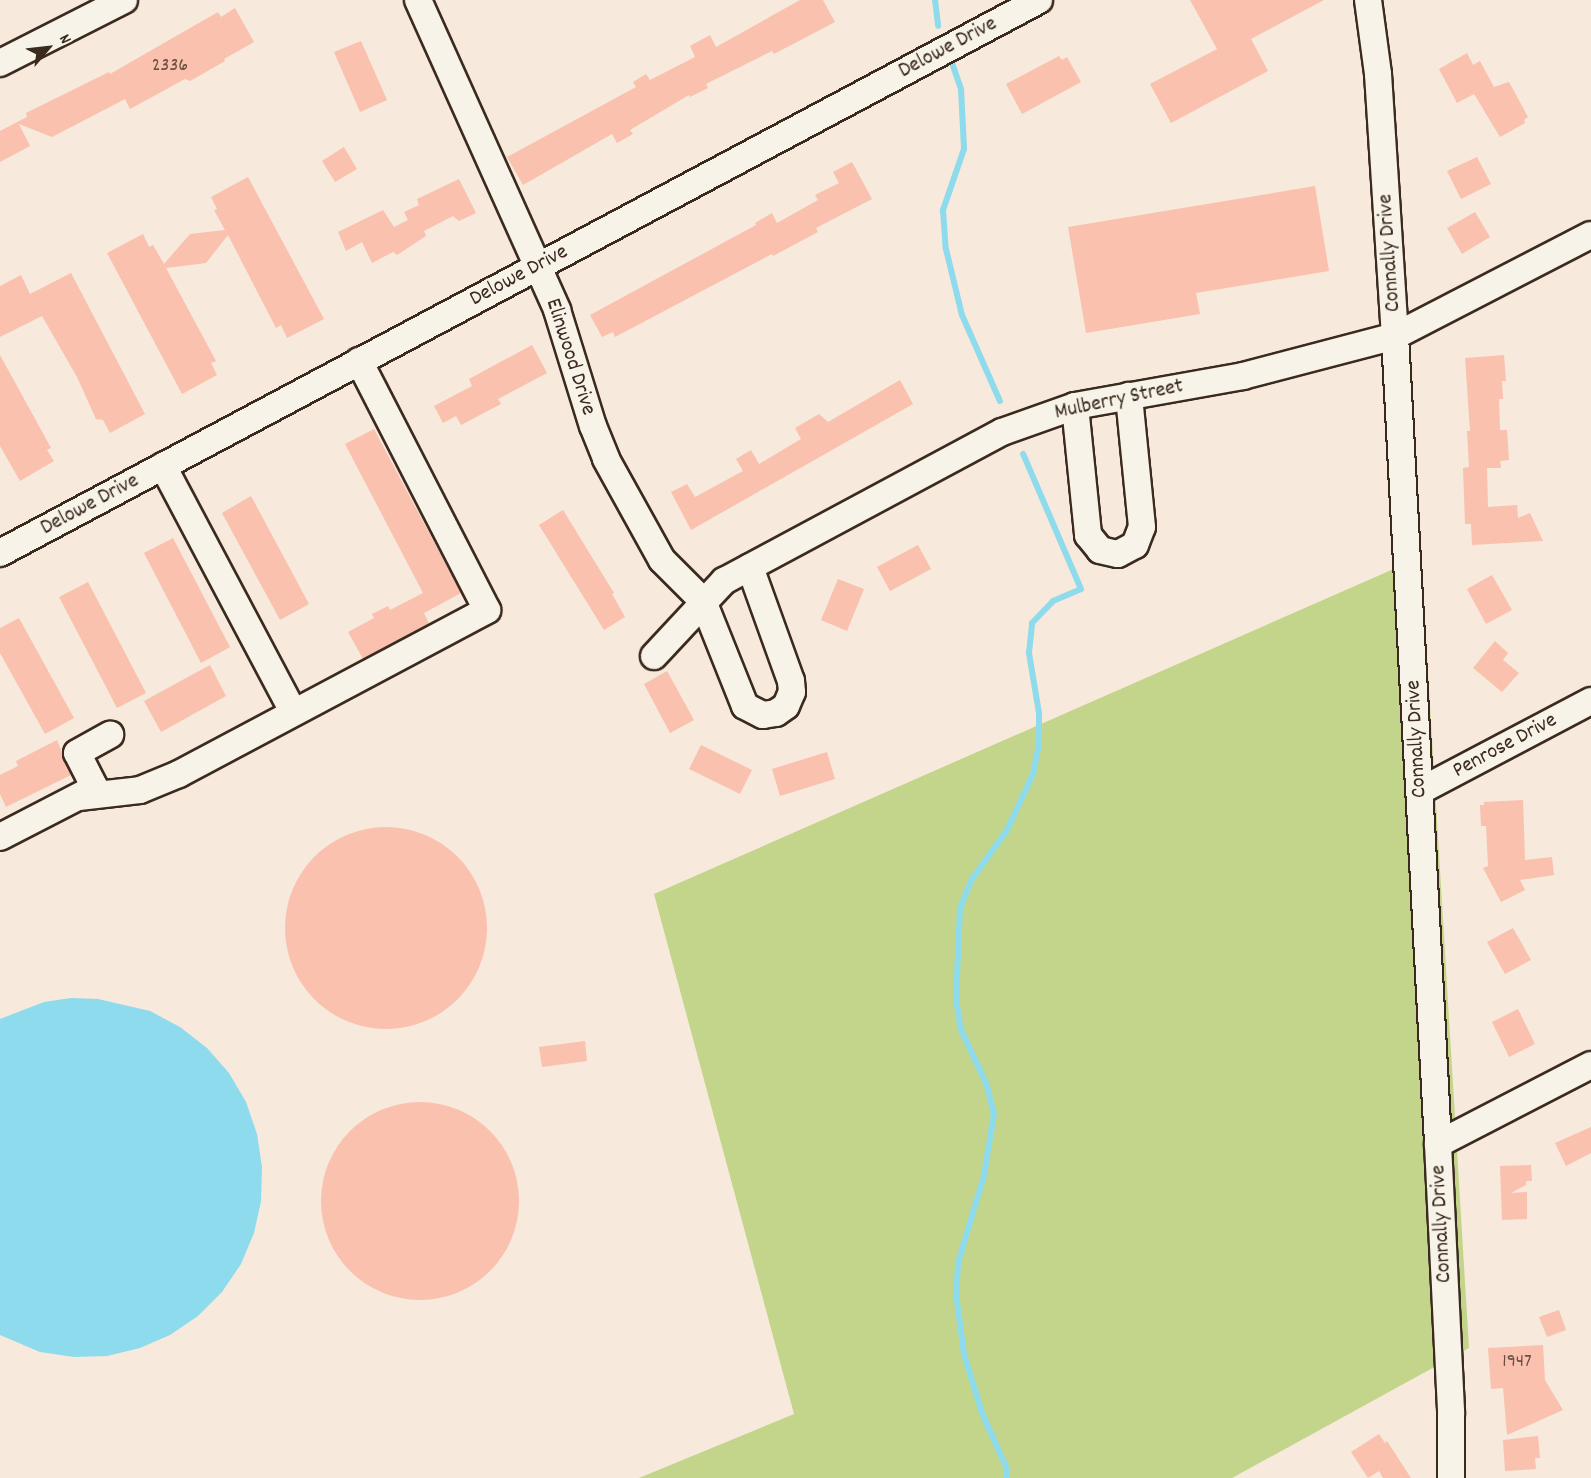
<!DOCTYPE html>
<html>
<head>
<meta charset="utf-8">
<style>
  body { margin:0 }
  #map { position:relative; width:1591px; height:1478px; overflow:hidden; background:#f7e9dc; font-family:Dekko,sans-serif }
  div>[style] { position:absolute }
  .green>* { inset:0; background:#c3d58a }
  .water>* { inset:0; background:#8ddbec }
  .stream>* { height:6px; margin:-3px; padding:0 3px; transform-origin:3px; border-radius:3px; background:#8ddbec }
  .building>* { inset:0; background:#f9c1ae }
  .round { border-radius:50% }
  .roads { filter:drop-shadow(2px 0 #3b2a1e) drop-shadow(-2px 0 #3b2a1e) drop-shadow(0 2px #3b2a1e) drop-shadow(0 -2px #3b2a1e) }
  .minor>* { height:26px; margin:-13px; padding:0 13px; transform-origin:13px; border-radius:13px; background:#f7f3e8 }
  span { translate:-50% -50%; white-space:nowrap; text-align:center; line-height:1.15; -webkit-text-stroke:4.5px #f7f3e8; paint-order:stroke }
  .number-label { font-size:20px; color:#6a5042 }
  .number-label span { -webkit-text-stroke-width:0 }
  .street-label { font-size:22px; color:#3b2a1e }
  .north { position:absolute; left:18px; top:18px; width:60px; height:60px; -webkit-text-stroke:4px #f7f3e8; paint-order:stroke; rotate:62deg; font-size:16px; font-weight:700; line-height:24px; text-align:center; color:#3b2a1e }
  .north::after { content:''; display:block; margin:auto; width:21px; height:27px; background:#3b2a1e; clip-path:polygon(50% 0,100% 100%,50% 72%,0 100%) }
</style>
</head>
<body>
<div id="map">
  <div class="green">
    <div style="clip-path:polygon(1421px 557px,1469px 1348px,1232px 1478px,639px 1478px,794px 1414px,654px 894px)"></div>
  </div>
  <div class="water">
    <div style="clip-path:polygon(71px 998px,98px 999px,150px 1011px,180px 1027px,207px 1048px,229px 1073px,246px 1102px,257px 1134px,262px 1167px,261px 1201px,254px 1233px,241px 1264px,222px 1292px,198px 1316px,170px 1335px,140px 1348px,107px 1356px,74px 1357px,40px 1352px,0 1335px,0 1019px,44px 1002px)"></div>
  </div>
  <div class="stream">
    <div style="left:935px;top:0;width:26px;rotate:83deg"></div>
    <div style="left:951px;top:60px;width:31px;rotate:71deg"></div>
    <div style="left:961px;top:89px;width:60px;rotate:87.1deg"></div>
    <div style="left:964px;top:149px;width:65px;rotate:109deg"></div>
    <div style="left:943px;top:210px;width:39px;rotate:86deg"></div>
    <div style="left:946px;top:249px;width:68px;rotate:76.4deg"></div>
    <div style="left:962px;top:315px;width:94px;rotate:66.2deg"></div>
    <div style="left:1007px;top:1478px;width:9px;rotate:-90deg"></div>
    <div style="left:1007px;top:1469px;width:61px;rotate:-114.1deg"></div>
    <div style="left:982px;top:1413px;width:62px;rotate:-107deg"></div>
    <div style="left:964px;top:1354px;width:61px;rotate:-97.6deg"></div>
    <div style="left:956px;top:1294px;width:31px;rotate:-86deg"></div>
    <div style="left:958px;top:1263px;width:92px;rotate:-73.5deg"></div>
    <div style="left:984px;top:1175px;width:62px;rotate:-80.7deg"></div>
    <div style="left:994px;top:1114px;width:30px;rotate:-104deg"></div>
    <div style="left:987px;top:1085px;width:61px;rotate:-115.3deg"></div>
    <div style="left:961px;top:1030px;width:31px;rotate:-99deg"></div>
    <div style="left:956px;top:999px;width:91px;rotate:-87.5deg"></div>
    <div style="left:960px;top:908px;width:31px;rotate:-68deg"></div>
    <div style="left:972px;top:879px;width:60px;rotate:-54.5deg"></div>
    <div style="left:1007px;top:830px;width:62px;rotate:-65.1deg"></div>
    <div style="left:1033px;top:774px;width:31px;rotate:-79deg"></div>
    <div style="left:1039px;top:744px;width:31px;rotate:-90deg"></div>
    <div style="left:1039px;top:713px;width:61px;rotate:-99.5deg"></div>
    <div style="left:1029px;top:653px;width:30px;rotate:-84deg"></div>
    <div style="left:1032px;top:623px;width:30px;rotate:-46deg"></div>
    <div style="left:1053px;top:601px;width:30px;rotate:-23deg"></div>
    <div style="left:1081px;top:589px;width:147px;rotate:-113.2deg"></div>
  </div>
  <div class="building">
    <div style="clip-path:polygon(800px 0,823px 0,835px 22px,774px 54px,772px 51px,706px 84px,708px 88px,690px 97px,689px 95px,630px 130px,633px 134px,617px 143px,612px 134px,523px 185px,507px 157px,636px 87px,633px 82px,646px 74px,650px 80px,695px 57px,690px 46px,710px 35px,716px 47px)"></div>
    <div style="clip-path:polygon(1190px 0,1324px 0,1251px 39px,1268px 71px,1171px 123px,1150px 84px,1217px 49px)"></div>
    <div style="clip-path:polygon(235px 8px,254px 42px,224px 59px,225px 61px,190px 81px,185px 79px,130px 109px,125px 99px,52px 137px,19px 124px,30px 146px,0 162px,0 131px,27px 117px,26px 113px,109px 72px,110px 74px,218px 12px,221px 17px)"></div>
    <div style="clip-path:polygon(361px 41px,387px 100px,360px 112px,334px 52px)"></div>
    <div style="clip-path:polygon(1467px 53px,1473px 65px,1480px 61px,1494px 87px,1509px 82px,1528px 117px,1524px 120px,1525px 123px,1500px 137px,1474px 94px,1457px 103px,1439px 69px)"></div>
    <div style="clip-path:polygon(1059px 56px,1062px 60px,1067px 57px,1081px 82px,1022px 114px,1006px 84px)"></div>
    <div style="clip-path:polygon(344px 147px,357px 169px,335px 182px,322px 161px)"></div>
    <div style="clip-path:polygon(1477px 157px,1491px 184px,1461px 199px,1447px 171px)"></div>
    <div style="clip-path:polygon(852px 162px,872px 199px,816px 228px,818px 232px,773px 256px,772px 254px,615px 337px,613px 332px,602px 337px,590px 315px,756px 225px,755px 223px,772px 213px,777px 223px,818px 200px,815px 195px,839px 183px,833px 172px)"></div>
    <div style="clip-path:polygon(248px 177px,324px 319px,287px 338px,281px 325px,276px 328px,228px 235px,206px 263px,166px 268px,216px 361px,211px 363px,217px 375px,182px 394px,107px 253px,143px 234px,149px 247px,153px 245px,164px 264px,190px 234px,225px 230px,214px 210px,217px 209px,211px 197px)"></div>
    <div style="clip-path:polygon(459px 179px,476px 213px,459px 221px,453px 216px,424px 231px,426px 236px,397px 255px,393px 252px,372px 263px,362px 242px,346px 251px,338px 232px,383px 210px,394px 227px,408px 220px,404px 212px,419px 205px,417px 199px)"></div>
    <div style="clip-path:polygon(1315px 186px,1329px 271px,1196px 293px,1200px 314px,1086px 333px,1068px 227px)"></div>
    <div style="clip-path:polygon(1475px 212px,1490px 237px,1462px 254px,1447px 228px)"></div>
    <div style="clip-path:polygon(71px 273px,145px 414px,110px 433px,103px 420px,96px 419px,77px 377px,42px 316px,0 337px,0 286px,21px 275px,30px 294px)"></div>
    <div style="clip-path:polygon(532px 345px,547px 373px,498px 399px,501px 404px,461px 425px,456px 416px,443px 423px,434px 406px,472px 386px,469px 379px)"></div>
    <div style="clip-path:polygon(0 355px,51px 448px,47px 450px,54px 461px,20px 481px,0 446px)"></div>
    <div style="clip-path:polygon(1504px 355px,1506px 381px,1502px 381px,1503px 399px,1499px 399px,1500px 430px,1507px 430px,1509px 460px,1500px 461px,1501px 468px,1487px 468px,1488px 507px,1517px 505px,1518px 518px,1530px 513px,1543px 541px,1472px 545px,1471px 524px,1465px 524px,1463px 468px,1469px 467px,1467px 431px,1470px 431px,1465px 358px)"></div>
    <div style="clip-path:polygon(900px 380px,913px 404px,691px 530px,671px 492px,687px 484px,695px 497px,743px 471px,736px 459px,751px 450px,759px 464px,801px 439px,795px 428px,819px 414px,828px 422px)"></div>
    <div style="clip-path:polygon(374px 429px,461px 593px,424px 613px,429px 624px,363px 659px,348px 632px,374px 618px,372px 614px,388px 606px,390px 610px,423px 593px,345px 444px)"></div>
    <div style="clip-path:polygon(251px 496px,309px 604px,280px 620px,222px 513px)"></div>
    <div style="clip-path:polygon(563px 510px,614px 593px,612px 594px,625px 617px,604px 630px,539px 525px)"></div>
    <div style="clip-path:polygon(173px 538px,230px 647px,201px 663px,144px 553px)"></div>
    <div style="clip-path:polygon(918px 545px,931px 569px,890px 591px,877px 567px)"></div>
    <div style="clip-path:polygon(1492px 575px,1512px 610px,1486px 624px,1467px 589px)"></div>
    <div style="clip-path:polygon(838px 579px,864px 589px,847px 631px,821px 620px)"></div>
    <div style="clip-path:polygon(88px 582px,146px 693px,117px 708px,59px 597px)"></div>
    <div style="clip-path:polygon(19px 618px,74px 718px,45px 734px,0 653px,0 628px)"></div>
    <div style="clip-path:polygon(1495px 641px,1508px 653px,1503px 660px,1519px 673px,1502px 692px,1473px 668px)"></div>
    <div style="clip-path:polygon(210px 665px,226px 696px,161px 732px,144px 701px)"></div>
    <div style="clip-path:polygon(667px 671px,694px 720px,670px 733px,644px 684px)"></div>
    <div style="clip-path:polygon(57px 740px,71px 775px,6px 807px,0 794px,0 775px,18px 766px,16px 761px)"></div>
    <div style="clip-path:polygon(701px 745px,752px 770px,740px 794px,689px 769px)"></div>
    <div style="clip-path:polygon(827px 752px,835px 779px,780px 796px,772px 769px)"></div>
    <div style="clip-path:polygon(1523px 800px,1525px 860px,1552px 857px,1554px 875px,1520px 880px,1525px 890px,1501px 902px,1483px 868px,1488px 866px,1486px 826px,1481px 826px,1480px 805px,1484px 805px,1484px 802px)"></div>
    <div class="round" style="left:285px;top:827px;width:202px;height:202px"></div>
    <div style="clip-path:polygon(1513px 928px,1531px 960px,1505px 974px,1487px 942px)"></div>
    <div style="clip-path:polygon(1518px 1009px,1535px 1044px,1509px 1057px,1492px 1022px)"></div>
    <div style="clip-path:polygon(585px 1041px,587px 1061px,542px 1067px,539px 1047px)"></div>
    <div class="round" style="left:321px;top:1102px;width:198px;height:198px"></div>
    <div style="clip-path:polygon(1591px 1127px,1591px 1153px,1566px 1166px,1555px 1143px)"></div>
    <div style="clip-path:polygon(1531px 1165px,1532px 1181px,1526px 1181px,1526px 1185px,1511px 1193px,1527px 1192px,1527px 1219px,1502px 1220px,1500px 1166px)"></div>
    <div style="clip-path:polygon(1559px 1310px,1566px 1330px,1547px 1337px,1539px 1317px)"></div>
    <div style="clip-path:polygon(1543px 1345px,1545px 1380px,1563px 1410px,1507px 1435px,1503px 1388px,1491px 1389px,1488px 1348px)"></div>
    <div style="clip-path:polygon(1379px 1434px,1385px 1443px,1387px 1441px,1411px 1478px,1383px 1478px,1379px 1471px,1368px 1478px,1351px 1452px)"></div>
    <div style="clip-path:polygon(1538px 1436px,1540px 1458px,1535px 1458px,1536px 1469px,1505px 1471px,1503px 1440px)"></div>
  </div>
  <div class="roads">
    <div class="minor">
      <div style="left:418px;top:0;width:340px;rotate:65.8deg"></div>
      <div style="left:557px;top:310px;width:121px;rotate:72.8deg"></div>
      <div style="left:593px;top:426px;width:35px;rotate:68deg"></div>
      <div style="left:606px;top:459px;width:115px;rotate:61deg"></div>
      <div style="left:662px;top:560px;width:58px;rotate:45deg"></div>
      <div style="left:703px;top:601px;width:113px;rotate:68.2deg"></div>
      <div style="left:745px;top:706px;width:20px;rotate:27deg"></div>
      <div style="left:763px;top:715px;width:13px;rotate:-9deg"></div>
      <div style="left:776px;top:713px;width:12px;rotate:-35deg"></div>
      <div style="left:786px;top:706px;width:15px;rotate:-67deg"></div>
      <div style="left:792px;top:692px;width:11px;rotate:-95deg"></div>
      <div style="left:791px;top:681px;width:121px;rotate:-109.8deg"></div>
      <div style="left:1368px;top:0;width:75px;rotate:82.3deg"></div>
      <div style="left:1378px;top:74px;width:263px;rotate:86.3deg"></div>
      <div style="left:1395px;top:336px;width:809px;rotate:86.95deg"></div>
      <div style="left:1438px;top:1144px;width:270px;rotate:87.2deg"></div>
      <div style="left:1451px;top:1414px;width:64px;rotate:90deg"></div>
      <div style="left:0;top:63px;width:139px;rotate:-26.9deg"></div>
      <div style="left:1075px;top:406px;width:130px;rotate:84.2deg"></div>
      <div style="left:1088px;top:535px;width:19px;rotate:51deg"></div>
      <div style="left:1100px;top:550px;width:18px;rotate:13deg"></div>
      <div style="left:1118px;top:554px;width:19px;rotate:-28deg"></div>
      <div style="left:1135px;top:545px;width:19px;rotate:-69deg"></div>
      <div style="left:1142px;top:527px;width:132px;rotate:-95.7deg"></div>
      <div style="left:163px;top:466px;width:278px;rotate:62.1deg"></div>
      <div style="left:0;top:553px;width:1177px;rotate:-28.02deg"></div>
      <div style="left:654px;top:656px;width:103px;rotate:-47deg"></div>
      <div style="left:724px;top:581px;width:315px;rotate:-28.2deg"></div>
      <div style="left:1002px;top:432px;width:77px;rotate:-19.6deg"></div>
      <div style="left:1075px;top:406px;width:171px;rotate:-10.1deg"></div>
      <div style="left:1243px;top:376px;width:157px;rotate:-14.7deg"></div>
      <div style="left:1395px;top:336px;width:220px;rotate:-27.3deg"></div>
      <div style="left:1420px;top:791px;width:193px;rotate:-27.8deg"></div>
      <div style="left:79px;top:797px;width:61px;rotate:-6.5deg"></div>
      <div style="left:140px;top:790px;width:42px;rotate:-22.3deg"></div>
      <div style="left:179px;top:774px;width:349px;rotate:-28deg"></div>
      <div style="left:487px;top:610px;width:280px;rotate:-117.2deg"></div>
      <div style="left:0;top:837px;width:107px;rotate:-27.3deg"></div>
      <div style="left:95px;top:788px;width:39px;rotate:-117deg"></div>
      <div style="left:77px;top:753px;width:38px;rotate:-29deg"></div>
      <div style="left:1438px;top:1144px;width:172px;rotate:-27.3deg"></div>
    </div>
  </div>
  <div class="number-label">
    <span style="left:170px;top:66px">2336</span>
    <span style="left:1517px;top:1362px">1947</span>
  </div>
  <div class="street-label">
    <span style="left:948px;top:48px;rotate:-28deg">Delowe Drive</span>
    <span style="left:1390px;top:253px;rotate:-94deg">Connally Drive</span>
    <span style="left:519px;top:276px;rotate:-28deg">Delowe Drive</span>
    <span style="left:570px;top:357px;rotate:72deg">Elinwood Drive</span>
    <span style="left:1119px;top:400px;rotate:-12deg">Mulberry Street</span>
    <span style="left:90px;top:505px;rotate:-28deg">Delowe Drive</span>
    <span style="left:1417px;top:739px;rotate:-93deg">Connally Drive</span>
    <span style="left:1505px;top:746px;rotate:-28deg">Penrose Drive</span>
    <span style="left:1442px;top:1224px;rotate:-93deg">Connally Drive</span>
  </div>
  <div class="north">N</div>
</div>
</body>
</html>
